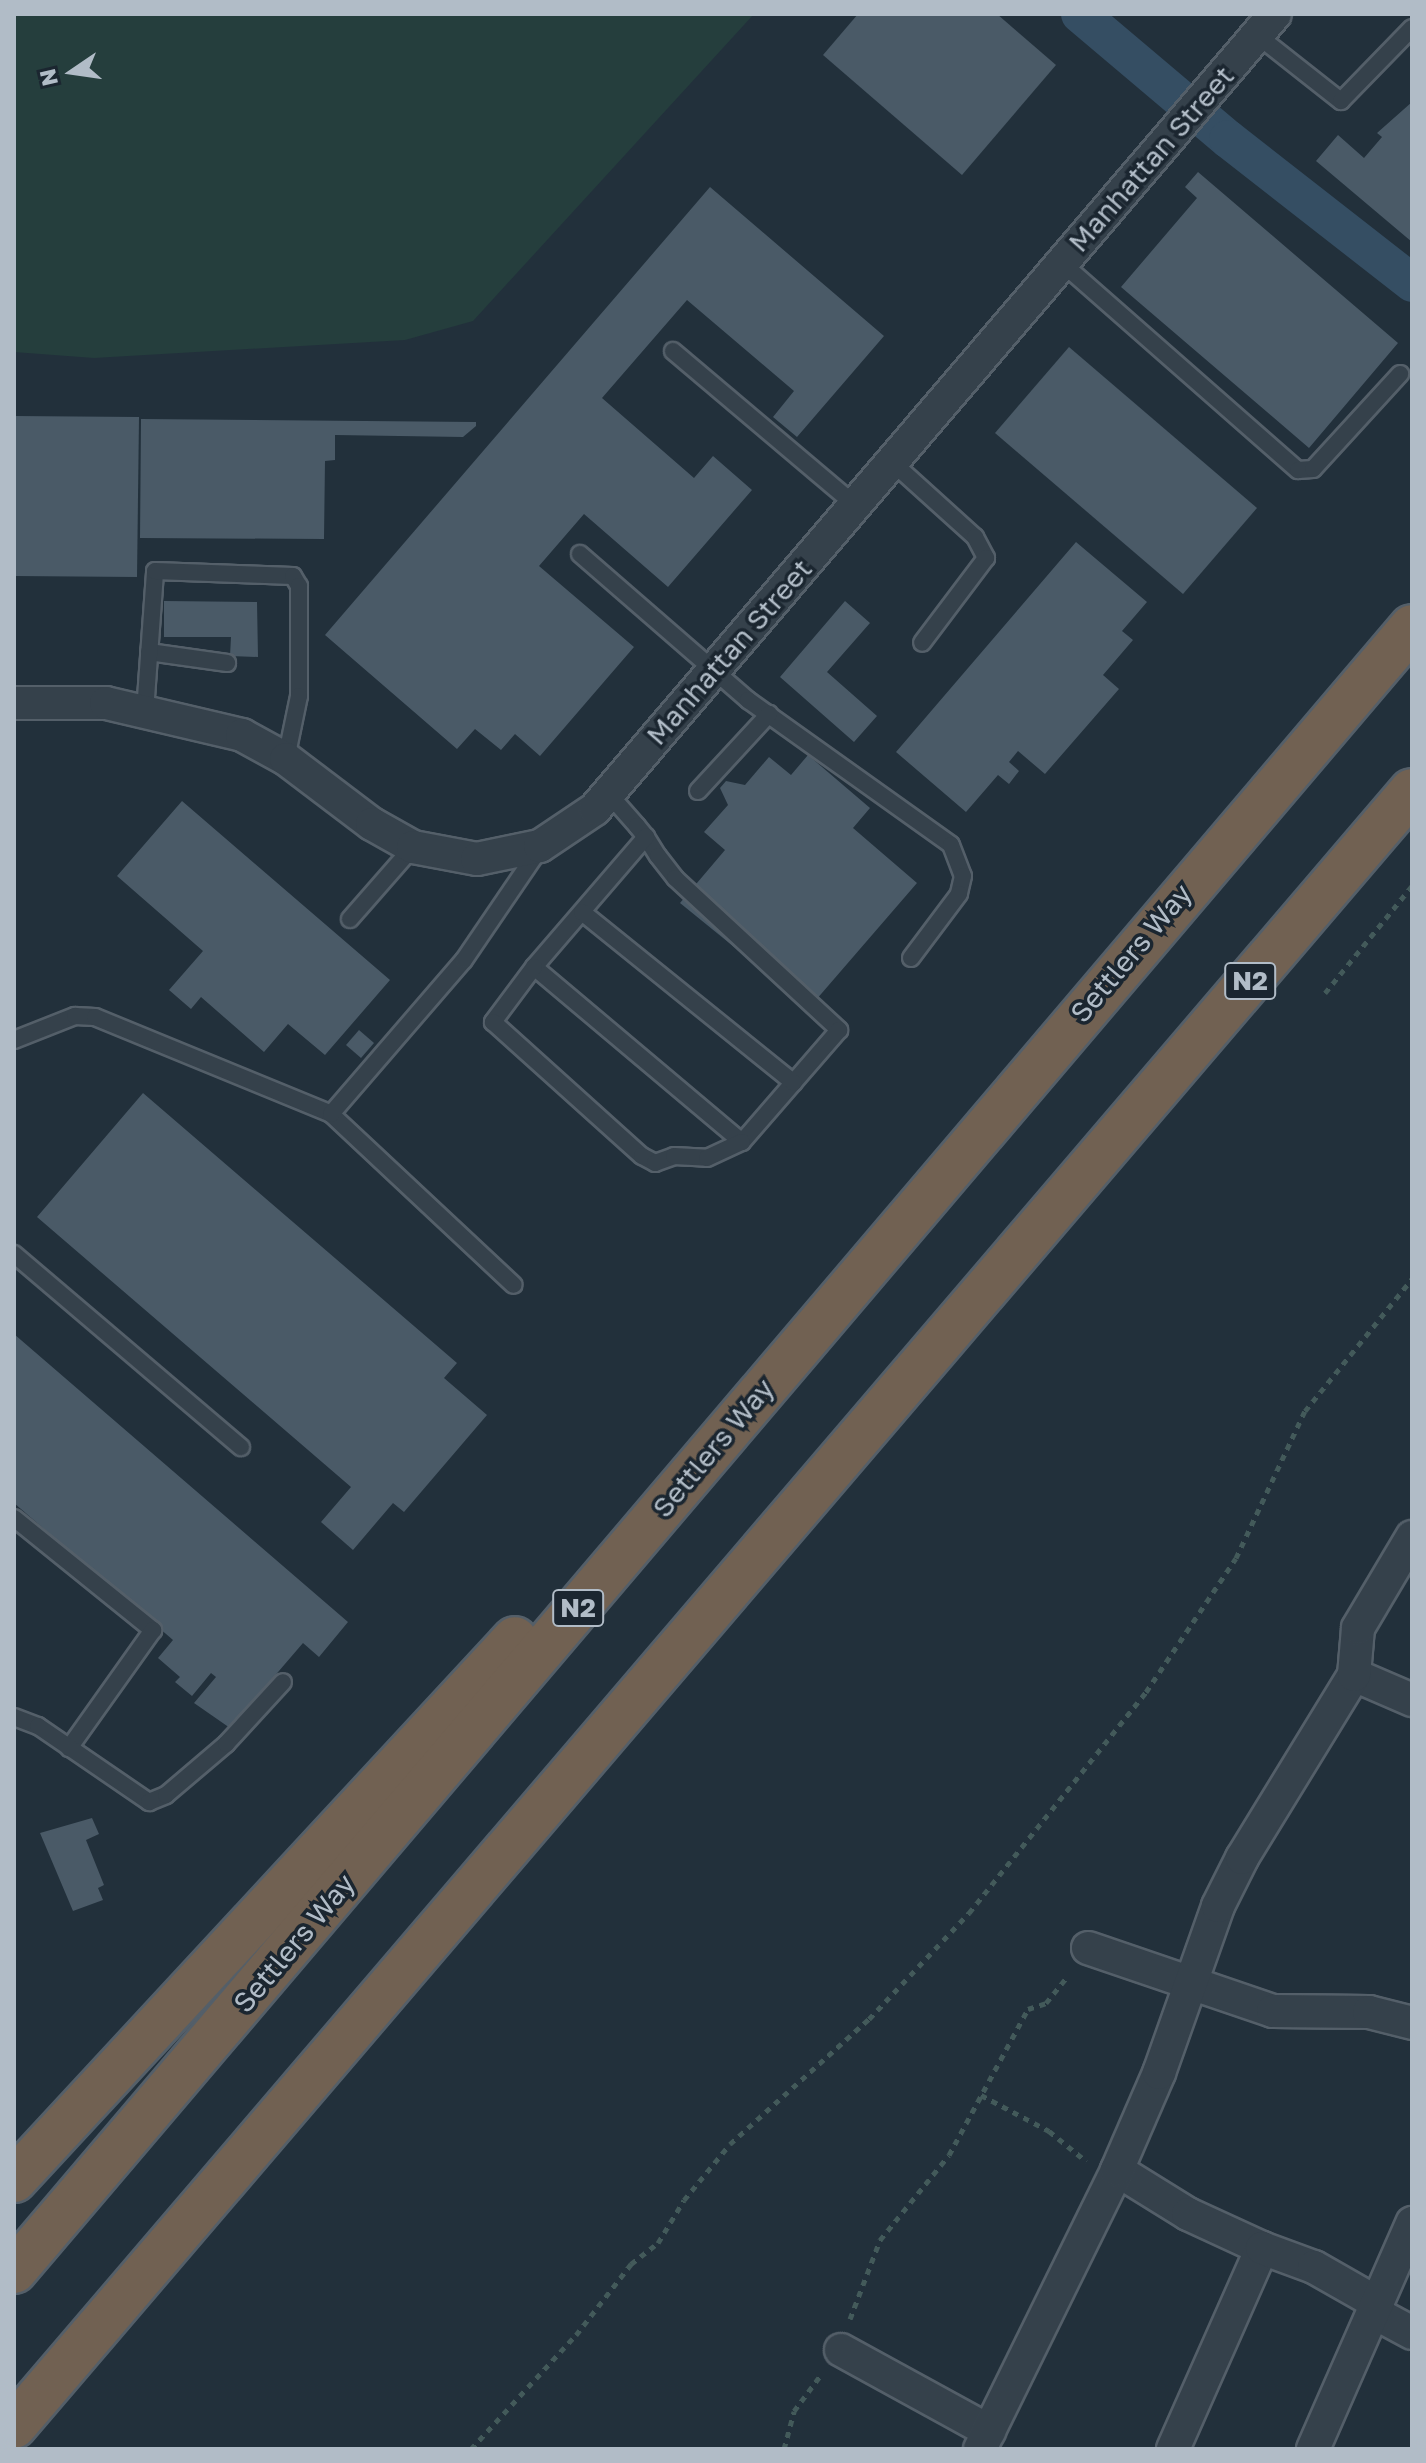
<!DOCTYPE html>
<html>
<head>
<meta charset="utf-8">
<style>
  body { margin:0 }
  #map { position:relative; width:1426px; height:2463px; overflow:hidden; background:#22303b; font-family:"Golos Text",sans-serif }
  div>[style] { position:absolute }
  .green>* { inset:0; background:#253e3d }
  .canal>* { height:38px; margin:-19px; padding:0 19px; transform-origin:19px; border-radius:19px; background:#354e63 }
  .building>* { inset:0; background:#4a5a67 }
  .path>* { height:5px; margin-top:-2.5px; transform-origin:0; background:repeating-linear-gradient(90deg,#435a5a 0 6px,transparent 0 12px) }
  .roads { filter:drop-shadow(2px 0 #545f69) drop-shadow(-2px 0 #545f69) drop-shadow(0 2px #545f69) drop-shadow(0 -2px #545f69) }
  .service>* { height:16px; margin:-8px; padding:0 8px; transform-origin:8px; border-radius:8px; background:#35414b }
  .minor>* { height:32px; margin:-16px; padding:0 16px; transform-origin:16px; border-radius:16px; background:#35414b }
  .motorway>* { height:44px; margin:-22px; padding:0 22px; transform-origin:22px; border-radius:22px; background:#716152 }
  span { translate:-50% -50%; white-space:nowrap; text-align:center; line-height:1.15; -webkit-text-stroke:7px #1b2630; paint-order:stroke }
  .shield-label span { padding:2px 6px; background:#1b2630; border:2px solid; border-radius:6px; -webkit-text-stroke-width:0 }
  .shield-label { font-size:26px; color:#b1bcc7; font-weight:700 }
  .street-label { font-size:28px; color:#b1bcc7 }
  .frame { position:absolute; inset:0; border:16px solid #b1bcc7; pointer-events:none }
  .north { position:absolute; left:32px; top:32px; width:80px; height:80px; -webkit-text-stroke:6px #1b2630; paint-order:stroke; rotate:257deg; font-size:22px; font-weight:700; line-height:32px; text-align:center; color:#b1bcc7 }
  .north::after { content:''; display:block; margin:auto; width:28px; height:36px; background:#b1bcc7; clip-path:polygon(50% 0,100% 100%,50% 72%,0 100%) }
</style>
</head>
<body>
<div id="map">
  <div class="green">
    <div style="clip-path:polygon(14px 14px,754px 14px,473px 321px,405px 340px,94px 358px,14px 352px)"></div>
  </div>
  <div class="canal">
    <div style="left:1080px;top:14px;width:194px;rotate:40.2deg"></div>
    <div style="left:1228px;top:139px;width:234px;rotate:38deg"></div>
  </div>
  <div class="building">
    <div style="clip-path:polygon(858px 14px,997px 14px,1056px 65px,962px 175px,823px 55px)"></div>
    <div style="clip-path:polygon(1412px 102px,1412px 242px,1316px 161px,1338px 135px,1364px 158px,1382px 137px,1377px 133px)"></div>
    <div style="clip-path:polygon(1198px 172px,1398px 343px,1309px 448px,1121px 287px,1197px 198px,1185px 187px)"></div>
    <div style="clip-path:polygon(710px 187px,884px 336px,797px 437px,773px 417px,794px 391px,687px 300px,602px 398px,694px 478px,713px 456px,752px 490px,668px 587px,584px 514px,539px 566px,634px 647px,540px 756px,515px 734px,501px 750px,475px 729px,457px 749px,325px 635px)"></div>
    <div style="clip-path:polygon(1069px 347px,1257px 508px,1183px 594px,995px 433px)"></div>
    <div style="clip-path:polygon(14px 416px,139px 417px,137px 577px,14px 576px)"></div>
    <div style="clip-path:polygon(141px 419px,476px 422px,476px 426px,463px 437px,335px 435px,335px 460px,325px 461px,324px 539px,140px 538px)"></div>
    <div style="clip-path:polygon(1076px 542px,1147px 602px,1122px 631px,1133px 640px,1103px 675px,1119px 689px,1045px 774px,1018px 751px,1009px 762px,1019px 771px,1009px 784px,998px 775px,966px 812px,896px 752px)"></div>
    <div style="clip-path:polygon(164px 601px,257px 602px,258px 657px,230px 656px,231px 637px,164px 637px)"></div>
    <div style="clip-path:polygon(845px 601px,870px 623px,827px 672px,877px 716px,854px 742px,780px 677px)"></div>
    <div style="clip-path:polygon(808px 755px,870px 808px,853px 828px,917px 883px,809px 1008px,680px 903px,725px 850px,704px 832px,728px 805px,720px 788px,726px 781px,745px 785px,769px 757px,791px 775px)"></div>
    <div style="clip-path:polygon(182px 801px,390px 980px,325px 1055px,288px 1024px,264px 1052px,201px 997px,191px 1009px,169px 990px,203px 951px,117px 876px)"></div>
    <div style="clip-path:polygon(359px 1030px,374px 1043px,361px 1058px,346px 1045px)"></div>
    <div style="clip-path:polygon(143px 1093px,457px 1363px,444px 1378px,487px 1415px,404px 1512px,393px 1503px,353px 1550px,321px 1522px,351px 1487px,37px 1217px)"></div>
    <div style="clip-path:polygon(14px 1334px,348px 1622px,319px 1657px,303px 1643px,230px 1728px,194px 1703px,216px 1677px,211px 1673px,192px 1696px,175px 1682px,180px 1677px,158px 1658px,173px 1640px,14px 1503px)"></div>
    <div style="clip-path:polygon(92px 1818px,99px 1834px,86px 1840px,104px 1885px,98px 1888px,103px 1900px,73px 1911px,40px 1833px)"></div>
  </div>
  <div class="path">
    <div style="left:1325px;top:993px;width:138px;rotate:-50.9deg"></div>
    <div style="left:981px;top:2095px;width:77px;rotate:27.9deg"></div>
    <div style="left:1049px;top:2131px;width:48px;rotate:39deg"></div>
    <div style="left:850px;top:2319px;width:85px;rotate:-69.2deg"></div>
    <div style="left:880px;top:2240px;width:109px;rotate:-50.9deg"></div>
    <div style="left:949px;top:2155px;width:166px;rotate:-61.6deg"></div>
    <div style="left:1028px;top:2009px;width:19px;rotate:-18deg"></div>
    <div style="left:1046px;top:2003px;width:35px;rotate:-51deg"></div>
    <div style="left:471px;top:2449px;width:155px;rotate:-47.4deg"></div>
    <div style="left:576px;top:2335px;width:90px;rotate:-52.2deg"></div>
    <div style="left:631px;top:2264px;width:34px;rotate:-38deg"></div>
    <div style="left:658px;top:2243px;width:50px;rotate:-58.8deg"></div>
    <div style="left:684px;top:2200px;width:72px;rotate:-50.6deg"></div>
    <div style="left:730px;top:2144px;width:187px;rotate:-42deg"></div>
    <div style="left:869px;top:2019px;width:146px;rotate:-46.7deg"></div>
    <div style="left:969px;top:1913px;width:283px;rotate:-51.3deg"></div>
    <div style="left:1146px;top:1692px;width:161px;rotate:-56.1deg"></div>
    <div style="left:1236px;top:1558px;width:162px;rotate:-64.9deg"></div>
    <div style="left:1305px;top:1411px;width:170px;rotate:-51deg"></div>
    <div style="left:784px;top:2449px;width:39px;rotate:-75deg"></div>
    <div style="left:794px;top:2411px;width:44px;rotate:-53.4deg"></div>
  </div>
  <div class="roads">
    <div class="service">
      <div style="left:1257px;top:35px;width:107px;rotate:38.2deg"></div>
      <div style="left:1341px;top:101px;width:102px;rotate:-45.8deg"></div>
      <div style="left:1062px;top:263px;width:314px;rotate:41.3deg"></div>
      <div style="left:1298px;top:470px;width:15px;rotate:-4deg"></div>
      <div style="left:1313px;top:469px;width:129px;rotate:-47.5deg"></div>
      <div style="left:673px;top:351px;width:238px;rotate:40.2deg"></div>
      <div style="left:892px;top:462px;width:112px;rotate:42.1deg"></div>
      <div style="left:975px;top:537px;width:24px;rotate:62deg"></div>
      <div style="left:986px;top:558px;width:106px;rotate:127deg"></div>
      <div style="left:580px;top:554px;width:223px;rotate:41deg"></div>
      <div style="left:748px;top:700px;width:249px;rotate:35.5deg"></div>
      <div style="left:951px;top:845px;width:33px;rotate:69deg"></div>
      <div style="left:963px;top:876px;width:18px;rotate:103deg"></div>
      <div style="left:959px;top:894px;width:80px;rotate:126.9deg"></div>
      <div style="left:149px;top:652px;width:79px;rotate:8deg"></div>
      <div style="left:145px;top:712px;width:141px;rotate:-85.9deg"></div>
      <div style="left:155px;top:571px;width:138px;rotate:2.1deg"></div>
      <div style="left:293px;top:576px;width:12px;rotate:59deg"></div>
      <div style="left:299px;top:586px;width:110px;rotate:90deg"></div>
      <div style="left:299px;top:696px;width:64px;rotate:101.7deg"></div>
      <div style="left:698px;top:791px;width:105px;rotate:-47.3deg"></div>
      <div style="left:608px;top:793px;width:44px;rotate:48.7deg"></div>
      <div style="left:637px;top:826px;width:14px;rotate:51deg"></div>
      <div style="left:646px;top:837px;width:22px;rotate:58deg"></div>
      <div style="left:658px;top:856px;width:28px;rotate:52deg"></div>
      <div style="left:675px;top:878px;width:224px;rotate:42.8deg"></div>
      <div style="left:839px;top:1030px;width:148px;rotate:130.9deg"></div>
      <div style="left:742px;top:1142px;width:272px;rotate:-139.9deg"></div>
      <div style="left:534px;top:967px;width:172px;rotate:-49.3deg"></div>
      <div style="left:582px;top:912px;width:272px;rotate:38.9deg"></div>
      <div style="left:350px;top:919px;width:96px;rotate:-48.8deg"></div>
      <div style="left:534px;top:967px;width:69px;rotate:126.7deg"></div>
      <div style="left:493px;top:1022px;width:200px;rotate:42deg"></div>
      <div style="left:642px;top:1156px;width:15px;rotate:28deg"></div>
      <div style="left:655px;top:1163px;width:20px;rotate:-20deg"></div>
      <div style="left:674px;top:1156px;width:33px;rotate:3deg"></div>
      <div style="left:707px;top:1158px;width:38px;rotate:-25deg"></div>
      <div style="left:14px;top:1040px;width:66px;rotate:-21.5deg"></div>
      <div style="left:75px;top:1016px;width:20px;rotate:3deg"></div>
      <div style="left:95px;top:1017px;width:255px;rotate:22.3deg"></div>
      <div style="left:331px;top:1114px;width:250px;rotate:43.1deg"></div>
      <div style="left:331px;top:1114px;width:203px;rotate:-49.2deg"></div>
      <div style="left:464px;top:960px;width:135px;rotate:-55.8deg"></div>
      <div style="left:14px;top:1254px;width:298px;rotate:40.4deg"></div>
      <div style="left:14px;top:1518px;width:179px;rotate:38.9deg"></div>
      <div style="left:153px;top:1630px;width:145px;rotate:125.4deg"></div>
      <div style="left:14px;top:1717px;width:26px;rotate:21deg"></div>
      <div style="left:38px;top:1726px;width:135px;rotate:34.4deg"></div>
      <div style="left:149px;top:1802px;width:18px;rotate:-22deg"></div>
      <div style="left:166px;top:1795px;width:79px;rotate:-40.4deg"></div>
      <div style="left:226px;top:1744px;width:84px;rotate:-47.4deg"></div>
    </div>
    <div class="minor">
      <div style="left:14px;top:703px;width:92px"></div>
      <div style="left:106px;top:703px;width:140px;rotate:13.2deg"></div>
      <div style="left:242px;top:735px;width:50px;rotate:28.6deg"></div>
      <div style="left:286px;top:759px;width:108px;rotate:37.1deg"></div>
      <div style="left:372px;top:824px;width:47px;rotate:29.3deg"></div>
      <div style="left:413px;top:847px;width:65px;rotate:10.6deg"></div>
      <div style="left:477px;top:859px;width:64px;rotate:-11.7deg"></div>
      <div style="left:540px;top:846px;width:66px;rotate:-33.9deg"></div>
      <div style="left:595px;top:809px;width:1046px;rotate:-49.46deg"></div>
      <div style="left:1354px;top:1675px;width:63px;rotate:23.3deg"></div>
      <div style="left:1088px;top:1948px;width:195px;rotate:18.8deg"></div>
      <div style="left:1273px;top:2011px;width:96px;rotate:0.6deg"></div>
      <div style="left:1369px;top:2012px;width:44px;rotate:14.3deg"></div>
      <div style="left:1117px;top:2170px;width:84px;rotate:31.8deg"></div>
      <div style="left:1188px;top:2214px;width:81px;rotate:24.7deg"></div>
      <div style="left:1373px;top:2312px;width:44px;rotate:28.3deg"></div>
      <div style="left:841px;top:2350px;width:169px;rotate:28.7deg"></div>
      <div style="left:980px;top:2449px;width:311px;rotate:-63.8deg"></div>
      <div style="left:1117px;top:2170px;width:106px;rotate:-66.6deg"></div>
      <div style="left:1159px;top:2073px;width:177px;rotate:-70.5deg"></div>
      <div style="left:1218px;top:1906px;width:54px;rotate:-63.4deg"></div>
      <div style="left:1242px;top:1858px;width:215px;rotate:-58.5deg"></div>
      <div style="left:1354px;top:1675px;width:47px;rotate:-85.1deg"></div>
      <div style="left:1358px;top:1628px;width:106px;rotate:-59.3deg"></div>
      <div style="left:1173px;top:2449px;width:220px;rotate:-66.1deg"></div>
      <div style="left:1262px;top:2248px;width:55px;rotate:20.1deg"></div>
      <div style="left:1314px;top:2267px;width:73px;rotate:29.7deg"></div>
      <div style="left:1313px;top:2449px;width:247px;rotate:-66.3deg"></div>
    </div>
    <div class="motorway">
      <div style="left:14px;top:2180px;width:737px;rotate:-47.2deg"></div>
      <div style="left:14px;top:2271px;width:2158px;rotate:-49.62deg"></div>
      <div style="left:14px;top:2426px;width:2151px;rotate:-49.47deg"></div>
    </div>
  </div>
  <div class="shield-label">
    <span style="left:1250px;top:981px">N2</span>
    <span style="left:578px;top:1608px">N2</span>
  </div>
  <div class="street-label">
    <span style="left:1151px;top:159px;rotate:-49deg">Manhattan Street</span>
    <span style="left:729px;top:652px;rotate:-49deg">Manhattan Street</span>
    <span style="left:1131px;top:953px;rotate:-50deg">Settlers Way</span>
    <span style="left:713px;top:1448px;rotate:-50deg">Settlers Way</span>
    <span style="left:294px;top:1943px;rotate:-50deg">Settlers Way</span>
  </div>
  <div class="frame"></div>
  <div class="north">N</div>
</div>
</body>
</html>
